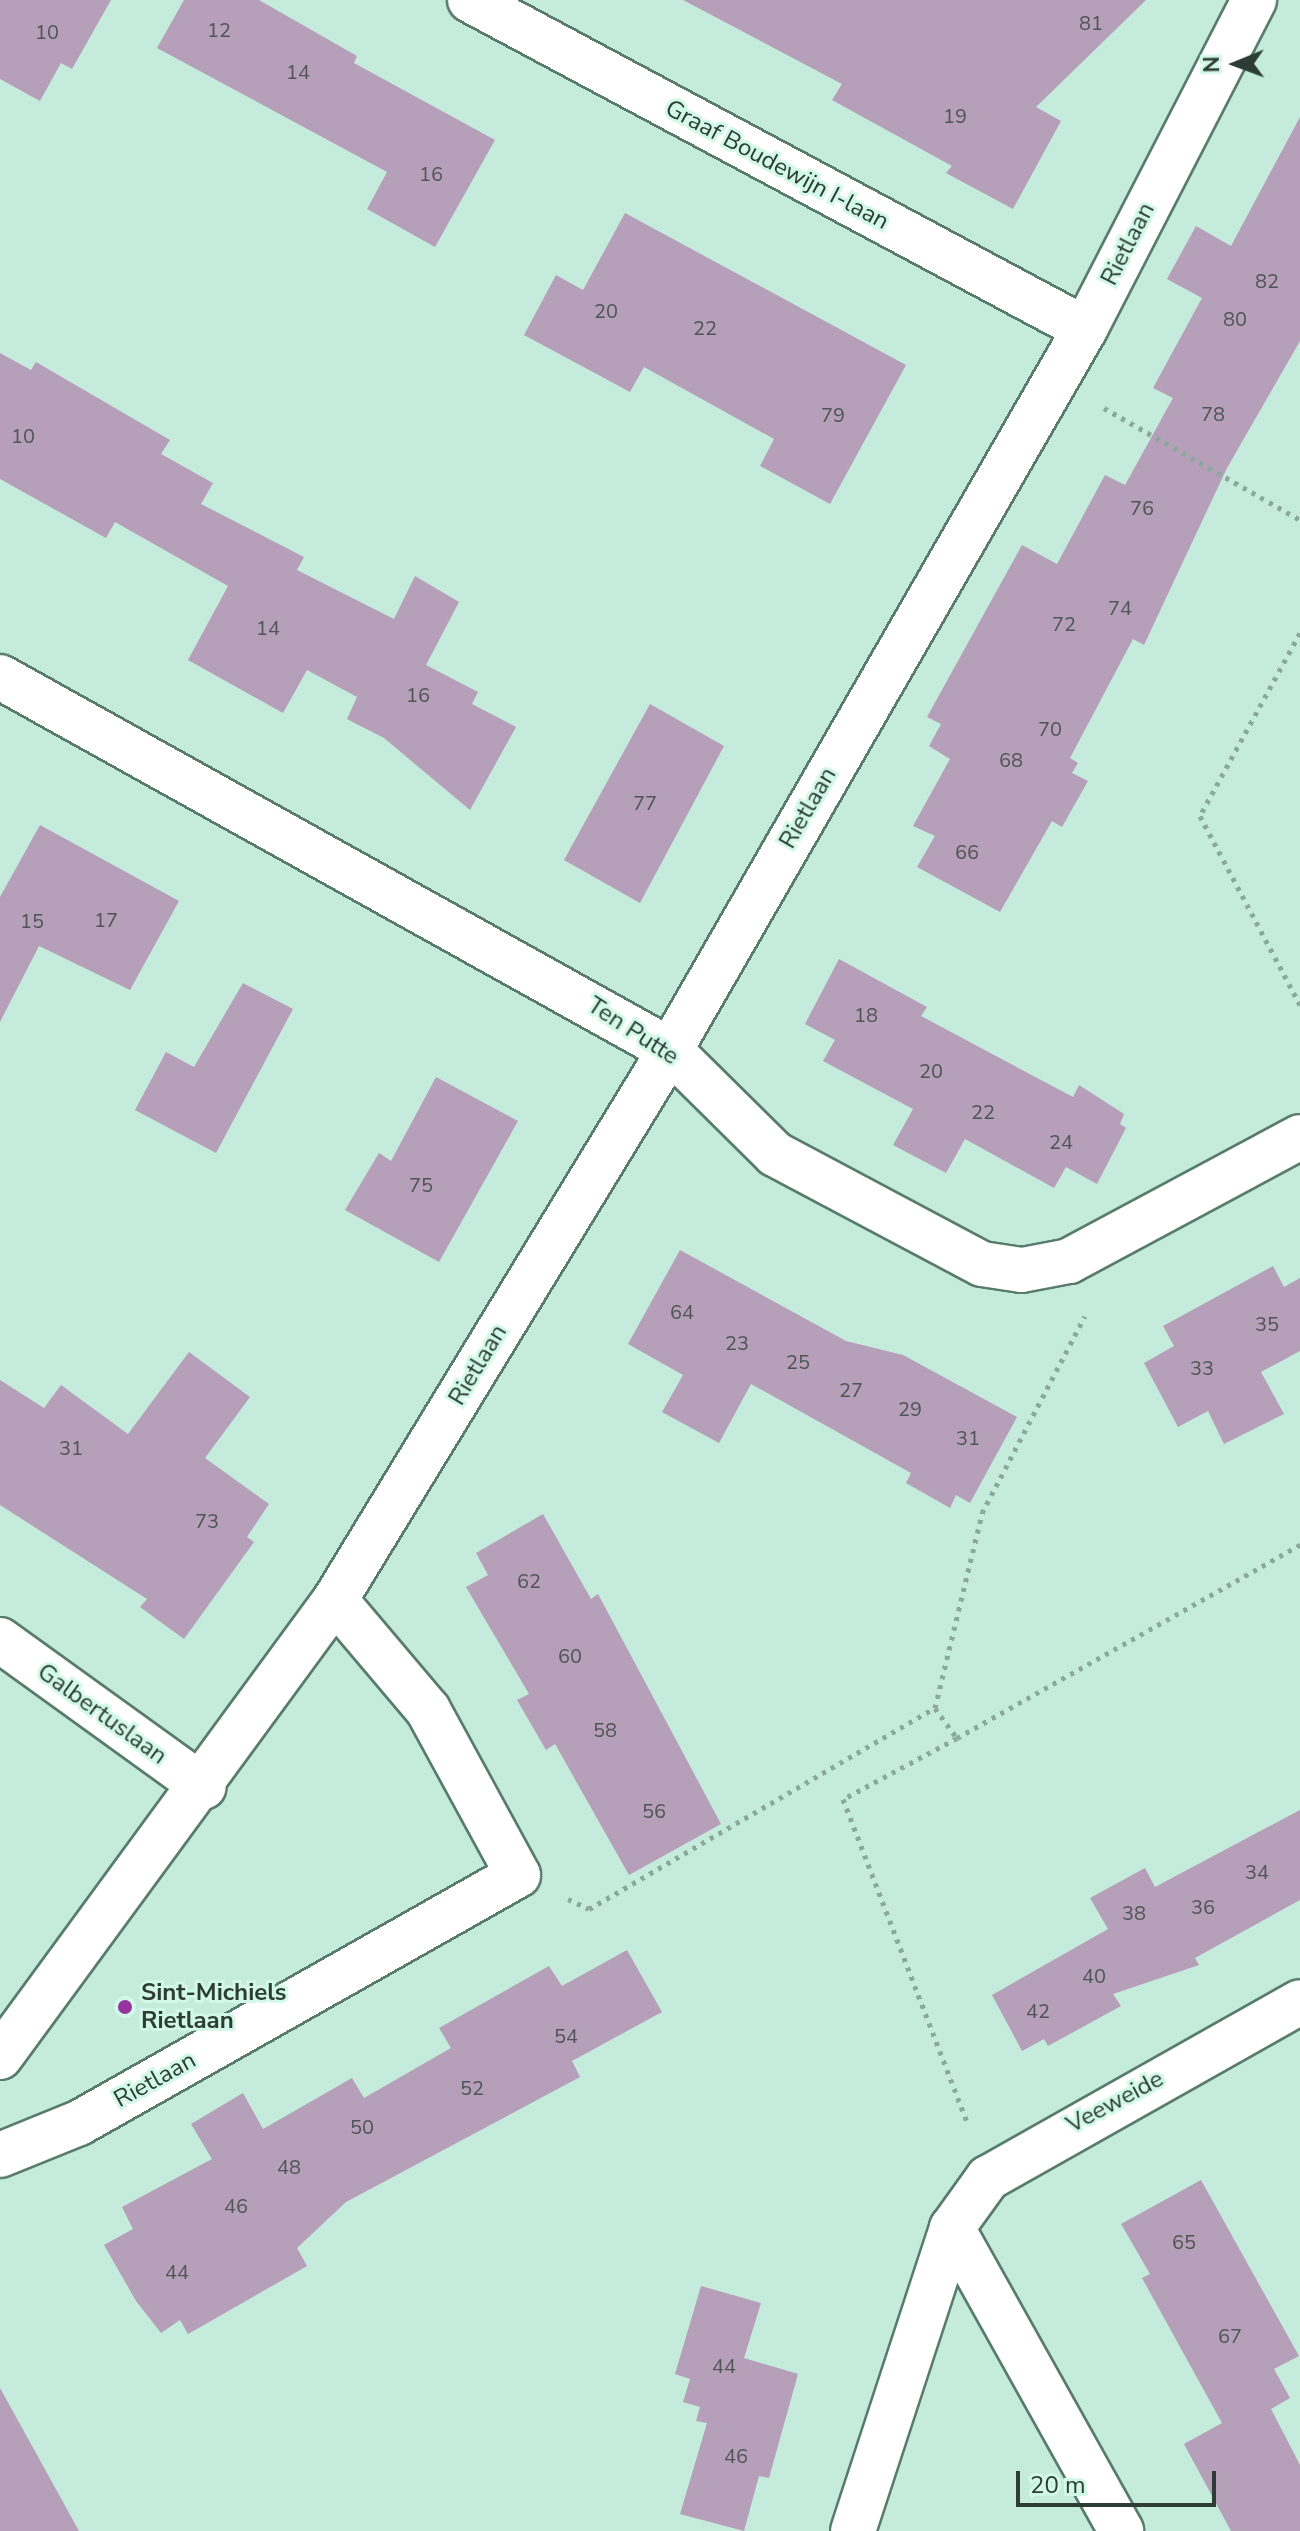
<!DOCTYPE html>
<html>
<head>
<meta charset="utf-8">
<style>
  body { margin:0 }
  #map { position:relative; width:1300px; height:2531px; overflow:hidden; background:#c5ebdc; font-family:"Nunito Sans",sans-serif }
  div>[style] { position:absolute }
  .building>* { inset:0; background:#b69fb8 }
  .path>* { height:5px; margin-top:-2.5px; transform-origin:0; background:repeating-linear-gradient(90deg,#8ba89d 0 4px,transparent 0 10px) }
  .roads { filter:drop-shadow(2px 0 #587b6e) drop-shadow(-2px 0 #587b6e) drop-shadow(0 2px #587b6e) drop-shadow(0 -2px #587b6e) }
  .minor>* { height:44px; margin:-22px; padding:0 22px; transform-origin:22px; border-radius:22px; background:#fff }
  .dots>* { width:22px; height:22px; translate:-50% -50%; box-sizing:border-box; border:4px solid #d2f8e9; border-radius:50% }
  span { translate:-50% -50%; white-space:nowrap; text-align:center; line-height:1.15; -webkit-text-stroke:6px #d2f8e9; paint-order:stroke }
  .number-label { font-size:20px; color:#4f5556 }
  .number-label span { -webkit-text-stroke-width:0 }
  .street-label { font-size:24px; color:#2d3c36 }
  .poi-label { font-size:24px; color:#2d3c36; font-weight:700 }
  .left { translate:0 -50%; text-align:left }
  .north { position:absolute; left:1196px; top:24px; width:80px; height:80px; -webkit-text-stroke:6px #d2f8e9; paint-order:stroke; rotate:269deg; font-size:22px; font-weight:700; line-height:32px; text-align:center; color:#2d3c36 }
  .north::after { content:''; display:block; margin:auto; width:28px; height:36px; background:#2d3c36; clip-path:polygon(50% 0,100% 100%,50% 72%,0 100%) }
  .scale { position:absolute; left:1016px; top:2471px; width:200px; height:36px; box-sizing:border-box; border:4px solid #2d3c36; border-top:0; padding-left:10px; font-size:24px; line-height:28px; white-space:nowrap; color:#2d3c36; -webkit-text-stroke:6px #d2f8e9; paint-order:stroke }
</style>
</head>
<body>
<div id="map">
  <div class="building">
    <div style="clip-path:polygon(0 0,111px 0,72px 69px,61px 63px,40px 101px,0 79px)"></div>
    <div style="clip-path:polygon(184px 0,259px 0,357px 56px,354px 63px,495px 140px,435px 247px,367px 209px,387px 172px,157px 48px)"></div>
    <div style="clip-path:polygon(683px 0,1146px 0,1036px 107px,1061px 121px,1013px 209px,946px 173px,952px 166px,832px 100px,842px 84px)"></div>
    <div style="clip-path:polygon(1300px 117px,1300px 341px,1227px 468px,1144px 645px,1133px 639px,1070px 758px,1078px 763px,1072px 773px,1088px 781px,1062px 827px,1052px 821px,1000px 912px,917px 867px,935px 836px,913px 826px,950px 759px,929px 746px,941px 724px,927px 717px,1022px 545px,1057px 564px,1105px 475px,1125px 485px,1173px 398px,1153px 388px,1202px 298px,1167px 279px,1196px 226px,1231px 246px)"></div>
    <div style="clip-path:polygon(625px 213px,906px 365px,830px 504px,760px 466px,774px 439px,644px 367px,630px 392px,524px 335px,556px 275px,583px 290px)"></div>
    <div style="clip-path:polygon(0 353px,31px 370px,36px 362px,170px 440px,161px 454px,213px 483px,201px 504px,304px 557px,297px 570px,394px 619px,415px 576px,459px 602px,426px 665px,478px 692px,472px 704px,516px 727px,470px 810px,384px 738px,347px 719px,357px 697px,307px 670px,283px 713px,188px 660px,228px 586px,115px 522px,106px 538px,0 479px)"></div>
    <div style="clip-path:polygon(650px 704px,724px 746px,640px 903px,564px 860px)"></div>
    <div style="clip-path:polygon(40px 825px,179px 901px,130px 990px,39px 946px,0 1022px,0 897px)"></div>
    <div style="clip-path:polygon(839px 959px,927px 1007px,921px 1016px,1073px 1097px,1079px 1085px,1124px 1114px,1120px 1124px,1126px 1128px,1097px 1184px,1066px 1167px,1054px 1188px,965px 1139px,946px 1173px,893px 1145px,913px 1109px,823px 1061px,835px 1040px,805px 1024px)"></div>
    <div style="clip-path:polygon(243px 983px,293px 1009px,216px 1153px,135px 1110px,166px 1052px,194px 1067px)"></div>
    <div style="clip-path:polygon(436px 1077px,518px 1121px,439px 1262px,345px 1210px,379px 1153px,391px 1161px)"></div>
    <div style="clip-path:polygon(680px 1250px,846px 1341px,903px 1355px,1017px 1417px,970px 1503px,956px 1495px,950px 1508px,906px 1483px,911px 1473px,751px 1384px,719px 1443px,662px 1412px,683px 1375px,628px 1344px)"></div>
    <div style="clip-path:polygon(1273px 1266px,1284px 1287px,1300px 1278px,1300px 1351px,1261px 1372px,1284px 1414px,1224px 1444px,1208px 1411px,1178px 1427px,1144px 1363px,1174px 1346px,1163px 1326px)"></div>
    <div style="clip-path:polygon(189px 1352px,250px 1397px,205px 1458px,269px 1504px,247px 1537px,254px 1542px,184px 1639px,140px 1607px,147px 1599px,0 1505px,0 1380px,44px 1408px,61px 1385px,128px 1434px)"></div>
    <div style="clip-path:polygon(543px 1514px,591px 1599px,598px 1594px,721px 1824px,629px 1875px,555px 1744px,546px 1750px,517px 1700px,529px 1694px,466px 1587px,488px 1575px,476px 1553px)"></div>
    <div style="clip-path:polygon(1300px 1810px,1300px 1900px,1195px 1958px,1199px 1965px,1113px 1994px,1121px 2006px,1048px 2046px,1044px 2039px,1022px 2051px,992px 1995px,1108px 1929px,1090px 1898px,1145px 1868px,1155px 1887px)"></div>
    <div style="clip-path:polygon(627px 1950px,662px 2012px,572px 2061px,580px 2077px,346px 2202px,297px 2248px,307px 2266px,188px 2334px,180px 2320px,161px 2333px,136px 2301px,104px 2245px,133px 2229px,122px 2207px,212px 2159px,191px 2124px,243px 2093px,263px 2129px,352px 2078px,364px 2098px,451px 2048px,439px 2028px,549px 1966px,562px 1986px)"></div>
    <div style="clip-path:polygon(1201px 2180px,1299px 2356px,1274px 2369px,1290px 2398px,1271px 2409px,1300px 2465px,1300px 2531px,1231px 2531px,1184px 2444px,1222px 2423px,1142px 2278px,1150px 2274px,1121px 2224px)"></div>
    <div style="clip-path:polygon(701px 2286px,761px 2303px,744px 2358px,798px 2374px,769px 2478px,759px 2476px,744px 2531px,680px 2514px,707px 2423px,696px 2421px,700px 2407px,683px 2402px,690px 2379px,675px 2374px)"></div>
    <div style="clip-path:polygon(0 2388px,52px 2482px,79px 2531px,0 2531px)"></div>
  </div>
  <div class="path">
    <div style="left:1104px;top:408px;width:226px;rotate:29.7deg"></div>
    <div style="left:1300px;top:633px;width:209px;rotate:118.7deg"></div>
    <div style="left:1200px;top:816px;width:214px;rotate:62.1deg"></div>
    <div style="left:935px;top:1708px;width:37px;rotate:54deg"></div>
    <div style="left:957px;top:1738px;width:129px;rotate:151.8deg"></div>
    <div style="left:843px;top:1799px;width:348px;rotate:69deg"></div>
    <div style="left:957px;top:1738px;width:394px;rotate:-29.4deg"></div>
    <div style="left:568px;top:1899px;width:23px;rotate:25deg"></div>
    <div style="left:589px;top:1909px;width:400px;rotate:-30.2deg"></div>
    <div style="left:935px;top:1708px;width:201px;rotate:-76.4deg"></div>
    <div style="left:982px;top:1513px;width:222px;rotate:-62.4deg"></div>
  </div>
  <div class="roads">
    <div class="minor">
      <div style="left:470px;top:0;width:697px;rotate:28.14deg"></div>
      <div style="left:0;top:677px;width:767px;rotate:29.11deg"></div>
      <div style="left:670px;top:1050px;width:148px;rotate:44.7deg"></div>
      <div style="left:775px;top:1154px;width:234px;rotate:28deg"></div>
      <div style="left:982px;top:1264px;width:40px;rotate:8.5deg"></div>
      <div style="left:1022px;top:1270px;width:48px;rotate:-10.8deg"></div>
      <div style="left:1069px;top:1261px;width:262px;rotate:-28.2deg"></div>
      <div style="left:0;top:1640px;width:251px;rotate:35.8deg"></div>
      <div style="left:0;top:2057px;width:567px;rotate:-53.76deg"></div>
      <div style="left:335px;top:1600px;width:644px;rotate:-58.65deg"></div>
      <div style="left:670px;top:1050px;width:832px;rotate:-60.08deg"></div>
      <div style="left:1085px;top:329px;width:370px;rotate:-62.8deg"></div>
      <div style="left:0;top:2155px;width:85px;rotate:-22.1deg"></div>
      <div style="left:79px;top:2123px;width:504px;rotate:-29.46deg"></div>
      <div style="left:518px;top:1875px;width:188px;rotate:-118.6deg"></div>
      <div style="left:428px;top:1710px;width:144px;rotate:-130.2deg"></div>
      <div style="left:952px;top:2228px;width:347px;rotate:60.8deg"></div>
      <div style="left:853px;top:2531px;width:319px;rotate:-71.9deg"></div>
      <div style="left:952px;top:2228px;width:62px;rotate:-54.2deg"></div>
      <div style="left:988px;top:2178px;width:358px;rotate:-29.4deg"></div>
    </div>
  </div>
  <div class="dots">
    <div style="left:125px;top:2007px;background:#95369e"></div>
  </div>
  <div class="number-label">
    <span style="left:1091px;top:23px">81</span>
    <span style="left:219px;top:30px">12</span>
    <span style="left:47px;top:32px">10</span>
    <span style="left:298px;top:72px">14</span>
    <span style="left:955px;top:116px">19</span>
    <span style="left:431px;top:174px">16</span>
    <span style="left:1267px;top:281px">82</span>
    <span style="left:606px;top:311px">20</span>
    <span style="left:1235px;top:319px">80</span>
    <span style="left:705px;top:328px">22</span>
    <span style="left:1213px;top:414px">78</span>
    <span style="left:833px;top:415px">79</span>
    <span style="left:23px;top:436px">10</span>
    <span style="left:1142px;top:508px">76</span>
    <span style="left:1120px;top:608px">74</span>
    <span style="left:1064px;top:624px">72</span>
    <span style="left:268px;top:628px">14</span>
    <span style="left:418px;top:695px">16</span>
    <span style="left:1050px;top:729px">70</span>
    <span style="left:1011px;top:760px">68</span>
    <span style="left:645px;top:803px">77</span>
    <span style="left:967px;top:852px">66</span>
    <span style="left:106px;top:920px">17</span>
    <span style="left:32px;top:921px">15</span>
    <span style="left:866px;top:1015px">18</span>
    <span style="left:931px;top:1071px">20</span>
    <span style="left:983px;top:1112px">22</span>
    <span style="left:1061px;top:1142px">24</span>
    <span style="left:421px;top:1185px">75</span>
    <span style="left:682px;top:1312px">64</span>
    <span style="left:1267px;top:1324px">35</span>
    <span style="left:737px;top:1343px">23</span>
    <span style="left:798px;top:1362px">25</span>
    <span style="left:1202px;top:1368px">33</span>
    <span style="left:851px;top:1390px">27</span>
    <span style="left:910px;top:1409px">29</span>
    <span style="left:968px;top:1438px">31</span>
    <span style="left:71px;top:1448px">31</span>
    <span style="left:207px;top:1521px">73</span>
    <span style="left:529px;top:1581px">62</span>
    <span style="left:570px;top:1656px">60</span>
    <span style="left:605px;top:1730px">58</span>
    <span style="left:654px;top:1811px">56</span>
    <span style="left:1257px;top:1872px">34</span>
    <span style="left:1203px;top:1907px">36</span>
    <span style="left:1134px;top:1913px">38</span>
    <span style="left:1094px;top:1976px">40</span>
    <span style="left:1038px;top:2011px">42</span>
    <span style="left:566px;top:2036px">54</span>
    <span style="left:472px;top:2088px">52</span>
    <span style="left:362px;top:2127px">50</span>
    <span style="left:289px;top:2167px">48</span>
    <span style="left:236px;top:2206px">46</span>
    <span style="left:1184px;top:2242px">65</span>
    <span style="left:177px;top:2272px">44</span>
    <span style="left:1230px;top:2336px">67</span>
    <span style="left:724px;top:2366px">44</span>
    <span style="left:736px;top:2456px">46</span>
  </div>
  <div class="street-label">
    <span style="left:777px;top:165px;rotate:28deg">Graaf Boudewijn I-laan</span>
    <span style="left:1128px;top:244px;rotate:-63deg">Rietlaan</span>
    <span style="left:808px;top:808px;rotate:-60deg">Rietlaan</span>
    <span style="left:633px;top:1031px;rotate:33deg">Ten Putte</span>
    <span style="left:478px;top:1365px;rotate:-59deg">Rietlaan</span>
    <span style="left:102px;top:1714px;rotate:36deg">Galbertuslaan</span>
    <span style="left:155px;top:2080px;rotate:-29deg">Rietlaan</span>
    <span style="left:1115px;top:2102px;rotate:-28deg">Veeweide</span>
  </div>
  <div class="poi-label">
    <span class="left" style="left:141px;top:2007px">Sint-Michiels<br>Rietlaan</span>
  </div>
  <div class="north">N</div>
  <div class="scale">20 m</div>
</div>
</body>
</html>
